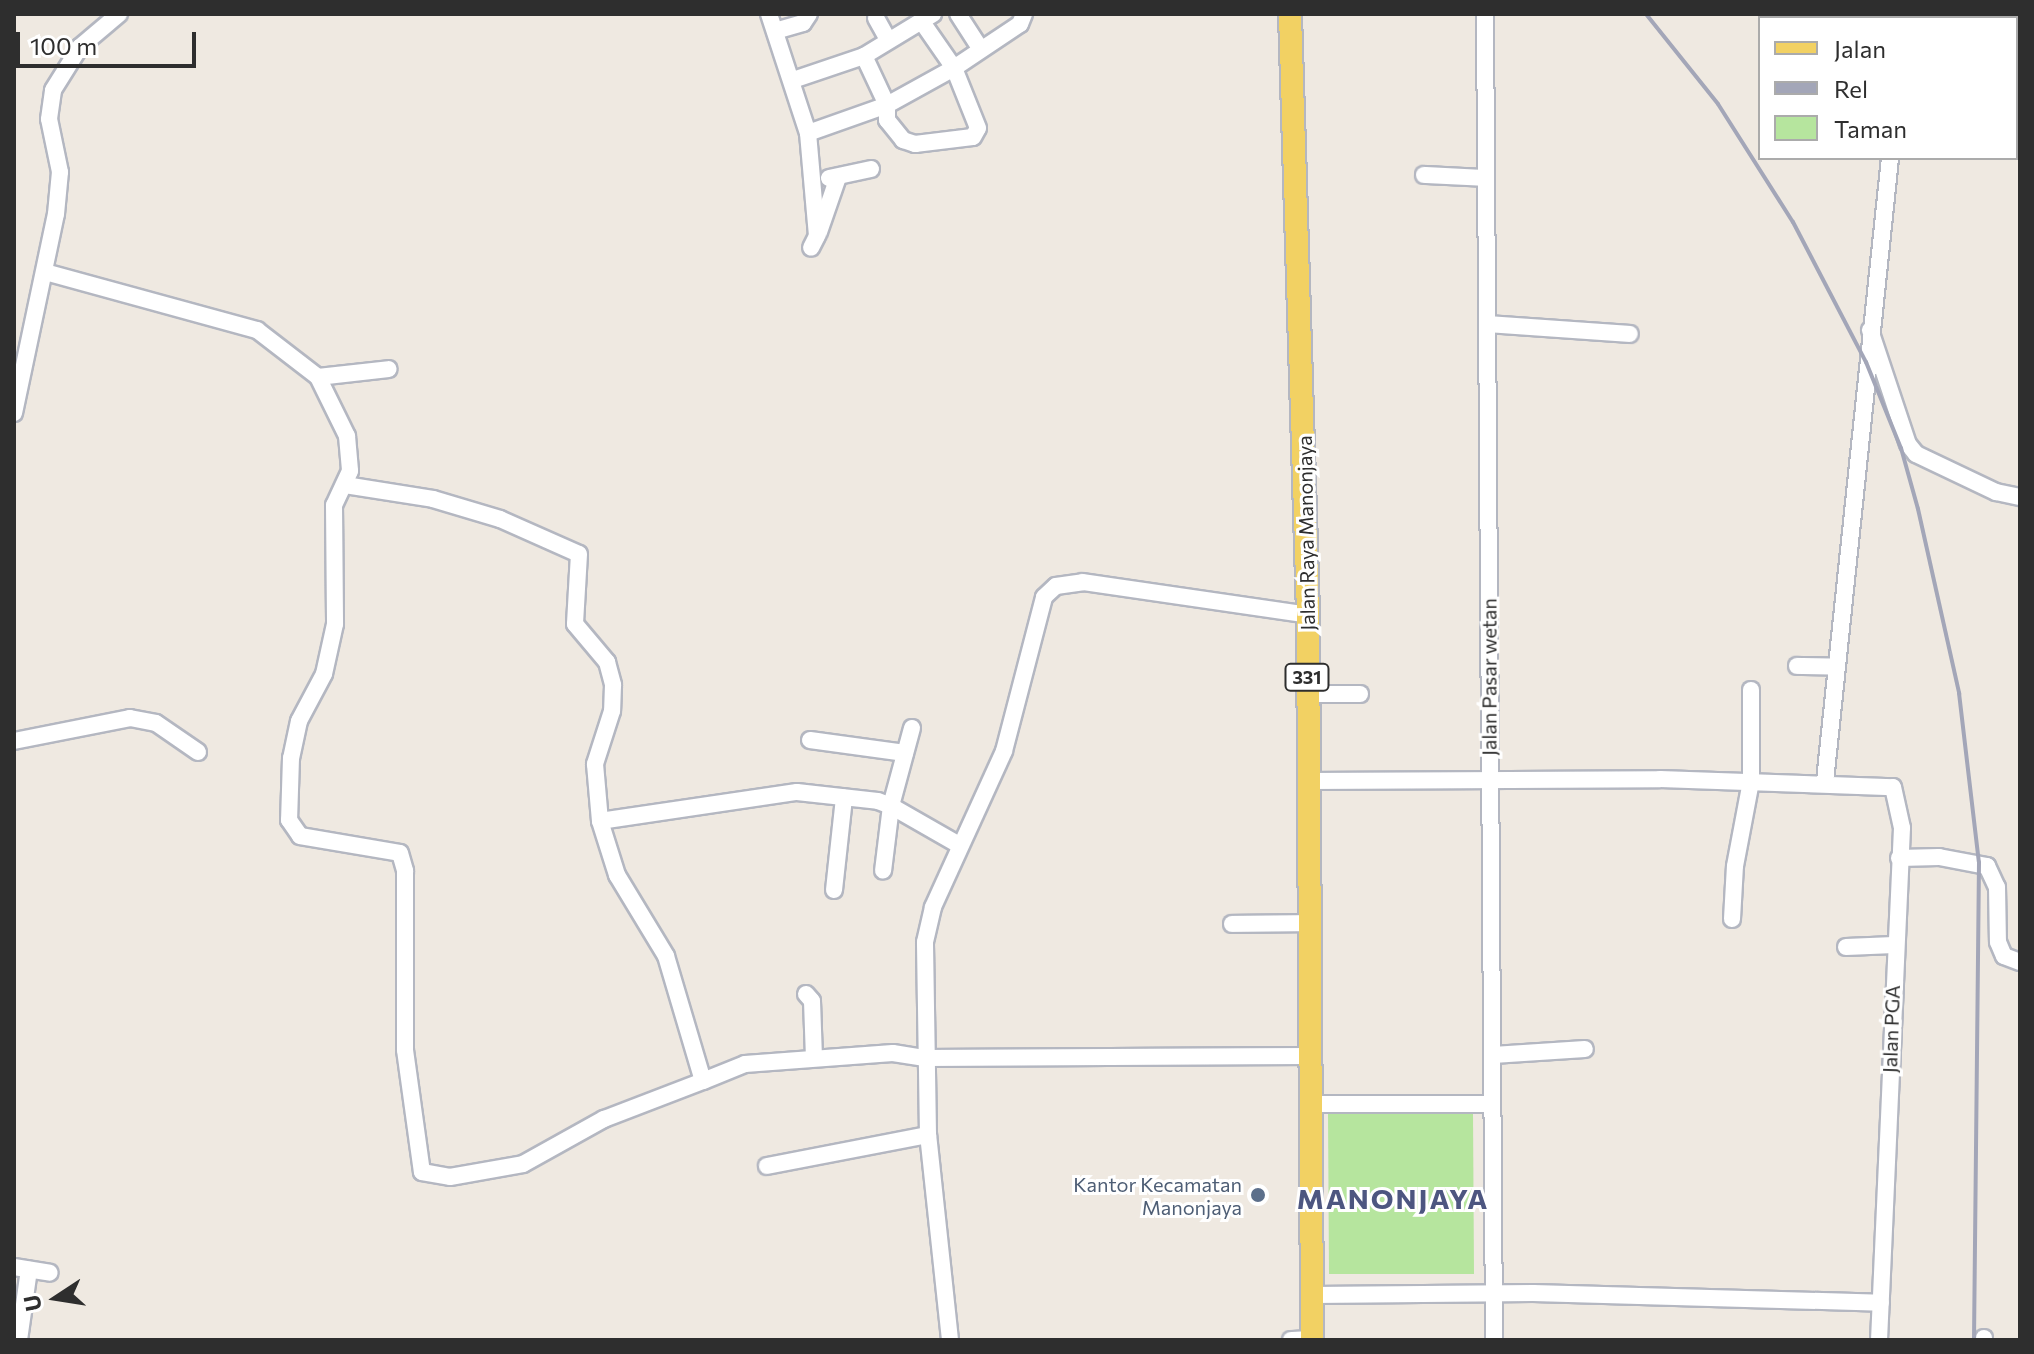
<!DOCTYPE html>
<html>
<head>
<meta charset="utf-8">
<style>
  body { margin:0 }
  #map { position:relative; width:2034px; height:1354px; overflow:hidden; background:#efe9e1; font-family:Commissioner,sans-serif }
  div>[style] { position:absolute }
  .green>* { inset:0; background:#b6e59e }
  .roads { filter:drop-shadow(2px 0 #b4b7c1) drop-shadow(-2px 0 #b4b7c1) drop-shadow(0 2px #b4b7c1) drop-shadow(0 -2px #b4b7c1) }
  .minor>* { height:16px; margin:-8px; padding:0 8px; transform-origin:8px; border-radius:8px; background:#fff }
  .major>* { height:22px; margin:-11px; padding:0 11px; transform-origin:11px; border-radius:11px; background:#f2d163 }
  .rail>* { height:4px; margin:-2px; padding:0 2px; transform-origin:2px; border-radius:2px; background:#a3a6b8 }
  .dots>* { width:22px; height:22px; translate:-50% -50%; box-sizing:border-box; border:4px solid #fff; border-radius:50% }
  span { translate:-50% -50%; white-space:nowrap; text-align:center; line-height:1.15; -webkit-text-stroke:6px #fff; paint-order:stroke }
  .shield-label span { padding:2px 6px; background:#fff; border:2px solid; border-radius:6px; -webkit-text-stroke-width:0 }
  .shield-label { font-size:18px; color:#2e2e2e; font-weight:700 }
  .street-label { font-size:20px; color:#2e2e2e }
  .service-label { font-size:20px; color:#4e5e75 }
  .right { translate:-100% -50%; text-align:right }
  .district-label { font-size:28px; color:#4d5680; font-weight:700; letter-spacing:2px }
  .frame { position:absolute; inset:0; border:16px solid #2e2e2e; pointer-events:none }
  .legend { position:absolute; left:1758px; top:16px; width:260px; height:144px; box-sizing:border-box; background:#fff; border:2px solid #ababab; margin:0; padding:10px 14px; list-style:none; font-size:24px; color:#2e2e2e }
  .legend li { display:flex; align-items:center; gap:16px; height:40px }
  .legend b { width:40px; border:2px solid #ababab }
  .north { position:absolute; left:16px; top:1258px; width:80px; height:80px; -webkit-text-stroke:6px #fff; paint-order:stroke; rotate:258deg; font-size:22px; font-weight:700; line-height:32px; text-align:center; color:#2e2e2e }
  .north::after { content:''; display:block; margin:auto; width:28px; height:36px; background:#2e2e2e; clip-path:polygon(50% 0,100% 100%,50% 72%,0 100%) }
  .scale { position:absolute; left:16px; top:32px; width:180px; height:36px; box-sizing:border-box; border:4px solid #2e2e2e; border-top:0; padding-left:10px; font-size:24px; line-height:28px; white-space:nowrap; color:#2e2e2e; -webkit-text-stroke:6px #fff; paint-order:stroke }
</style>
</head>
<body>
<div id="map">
  <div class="green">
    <div style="clip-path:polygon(1473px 1112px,1474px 1274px,1329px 1274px,1328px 1113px)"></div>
  </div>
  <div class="roads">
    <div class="minor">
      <div style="left:769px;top:14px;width:125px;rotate:71.9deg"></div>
      <div style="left:808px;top:133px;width:103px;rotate:85deg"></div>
      <div style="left:817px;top:236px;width:13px;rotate:117deg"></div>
      <div style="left:958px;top:14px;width:40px;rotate:57.1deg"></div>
      <div style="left:1485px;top:14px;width:1326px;rotate:89.61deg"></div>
      <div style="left:876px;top:18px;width:25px;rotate:61deg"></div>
      <div style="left:1905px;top:18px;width:4px;rotate:-90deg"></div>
      <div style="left:775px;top:31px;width:29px;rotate:-16deg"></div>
      <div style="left:803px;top:23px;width:11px;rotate:-56deg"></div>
      <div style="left:864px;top:56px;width:54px;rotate:64.9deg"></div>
      <div style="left:887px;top:105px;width:15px;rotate:90deg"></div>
      <div style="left:887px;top:120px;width:26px;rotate:51deg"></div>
      <div style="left:903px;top:140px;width:13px;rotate:18deg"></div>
      <div style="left:915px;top:144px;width:58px;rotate:-6.9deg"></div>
      <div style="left:973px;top:137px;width:10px;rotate:-61deg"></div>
      <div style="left:978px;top:128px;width:65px;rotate:-111.8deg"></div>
      <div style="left:954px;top:68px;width:56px;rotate:-124.8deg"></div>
      <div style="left:793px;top:80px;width:75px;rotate:-18.7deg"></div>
      <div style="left:864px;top:56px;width:81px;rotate:-31.3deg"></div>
      <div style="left:808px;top:133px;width:84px;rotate:-19.5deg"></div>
      <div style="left:887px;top:105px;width:77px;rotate:-28.9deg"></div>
      <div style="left:954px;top:68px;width:79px;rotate:-33.7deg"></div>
      <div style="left:1020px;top:24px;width:11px;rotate:-68deg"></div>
      <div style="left:1424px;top:175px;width:61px;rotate:2.8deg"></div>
      <div style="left:829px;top:178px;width:43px;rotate:-12.1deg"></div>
      <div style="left:819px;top:232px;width:58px;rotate:-70.9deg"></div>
      <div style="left:45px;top:272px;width:220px;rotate:15.3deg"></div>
      <div style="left:257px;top:330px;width:77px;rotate:37.6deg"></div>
      <div style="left:318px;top:377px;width:66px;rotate:63.8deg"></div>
      <div style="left:347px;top:436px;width:35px;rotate:85deg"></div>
      <div style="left:350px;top:471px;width:38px;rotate:115deg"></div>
      <div style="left:334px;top:505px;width:119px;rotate:89.5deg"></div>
      <div style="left:335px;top:624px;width:51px;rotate:102.4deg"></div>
      <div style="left:324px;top:674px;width:53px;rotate:118deg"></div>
      <div style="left:299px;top:721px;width:38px;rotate:102deg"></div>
      <div style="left:291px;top:758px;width:62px;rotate:91.8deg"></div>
      <div style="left:289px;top:820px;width:19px;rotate:55deg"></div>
      <div style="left:300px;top:836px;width:101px;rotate:9.6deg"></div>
      <div style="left:400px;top:853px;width:19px;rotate:74deg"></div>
      <div style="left:405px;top:871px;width:179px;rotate:90deg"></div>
      <div style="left:405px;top:1050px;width:123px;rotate:82.1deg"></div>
      <div style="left:422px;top:1172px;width:28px;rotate:10deg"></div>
      <div style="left:450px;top:1177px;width:74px;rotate:-10.1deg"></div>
      <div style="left:523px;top:1164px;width:93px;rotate:-29.1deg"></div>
      <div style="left:604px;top:1119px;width:106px;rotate:-21deg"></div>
      <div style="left:1488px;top:324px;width:142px;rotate:4deg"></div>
      <div style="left:1870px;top:330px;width:120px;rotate:71.6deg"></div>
      <div style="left:1908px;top:444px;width:13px;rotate:51deg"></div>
      <div style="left:1916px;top:454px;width:89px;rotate:25.4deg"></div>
      <div style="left:1996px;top:492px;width:25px;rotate:12deg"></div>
      <div style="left:318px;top:377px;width:71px;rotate:-6.4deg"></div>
      <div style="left:14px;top:413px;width:203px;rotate:-78.1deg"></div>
      <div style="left:56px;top:214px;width:42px;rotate:-84.6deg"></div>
      <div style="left:60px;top:172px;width:54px;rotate:-101.7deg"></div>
      <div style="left:49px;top:119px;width:29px;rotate:-82deg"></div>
      <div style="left:53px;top:90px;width:51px;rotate:-57.9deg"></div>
      <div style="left:80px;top:47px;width:51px;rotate:-40.2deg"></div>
      <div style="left:345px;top:485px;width:89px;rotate:9deg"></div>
      <div style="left:433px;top:499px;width:70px;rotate:16.6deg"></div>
      <div style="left:500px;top:519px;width:86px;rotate:23.9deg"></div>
      <div style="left:579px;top:554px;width:70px;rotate:93.3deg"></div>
      <div style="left:575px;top:624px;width:50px;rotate:49.9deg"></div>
      <div style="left:607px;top:662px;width:24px;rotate:75deg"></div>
      <div style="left:613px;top:685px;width:26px;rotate:92deg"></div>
      <div style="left:612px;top:711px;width:56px;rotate:107.8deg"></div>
      <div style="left:595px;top:764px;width:57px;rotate:85deg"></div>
      <div style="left:600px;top:821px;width:57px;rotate:72.5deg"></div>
      <div style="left:617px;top:875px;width:95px;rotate:58.8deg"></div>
      <div style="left:666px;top:956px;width:130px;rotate:73.5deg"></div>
      <div style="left:703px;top:1081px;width:45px;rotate:-22deg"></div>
      <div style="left:745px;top:1064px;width:148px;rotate:-4.3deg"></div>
      <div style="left:893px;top:1053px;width:31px;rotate:9deg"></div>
      <div style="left:924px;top:1058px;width:389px;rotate:-0.3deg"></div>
      <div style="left:1797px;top:666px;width:39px;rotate:1deg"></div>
      <div style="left:1306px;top:694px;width:54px"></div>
      <div style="left:912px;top:728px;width:81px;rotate:105.1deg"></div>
      <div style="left:891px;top:806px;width:78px;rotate:29.8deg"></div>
      <div style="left:810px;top:740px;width:96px;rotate:7.8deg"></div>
      <div style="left:14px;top:741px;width:118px;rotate:-11.2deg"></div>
      <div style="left:130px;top:718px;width:26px;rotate:11deg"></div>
      <div style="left:156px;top:723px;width:51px;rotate:34.6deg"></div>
      <div style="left:1308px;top:781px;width:352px;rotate:-0.3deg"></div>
      <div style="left:1660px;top:779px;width:233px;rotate:2deg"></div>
      <div style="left:1893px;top:787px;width:42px;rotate:77.6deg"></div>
      <div style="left:1902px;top:828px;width:513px;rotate:92.57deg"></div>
      <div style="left:1825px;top:781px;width:626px;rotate:-84.04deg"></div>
      <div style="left:600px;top:821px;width:199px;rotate:-8.4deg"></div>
      <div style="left:797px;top:792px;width:81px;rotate:6.3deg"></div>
      <div style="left:878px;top:801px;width:14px;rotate:21deg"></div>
      <div style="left:891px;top:806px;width:65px;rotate:97deg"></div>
      <div style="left:1899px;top:858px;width:40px;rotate:-1.4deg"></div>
      <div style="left:1939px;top:857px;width:49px;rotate:10.6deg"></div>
      <div style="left:1987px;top:866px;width:23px;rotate:65deg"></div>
      <div style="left:1997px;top:887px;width:55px;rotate:89deg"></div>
      <div style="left:1998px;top:942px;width:15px;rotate:67deg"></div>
      <div style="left:2004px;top:956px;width:17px;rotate:21deg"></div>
      <div style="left:834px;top:890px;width:93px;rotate:-83.8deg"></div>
      <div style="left:1732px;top:919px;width:53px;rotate:-86.8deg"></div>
      <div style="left:1735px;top:866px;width:86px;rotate:-79.3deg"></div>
      <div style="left:1751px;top:781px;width:91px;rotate:-90deg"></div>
      <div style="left:1232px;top:924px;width:78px;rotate:-0.7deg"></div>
      <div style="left:1846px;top:947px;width:48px;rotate:-2.4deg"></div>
      <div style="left:806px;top:994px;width:9px;rotate:49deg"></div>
      <div style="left:812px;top:1001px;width:56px;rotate:88deg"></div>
      <div style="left:1493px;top:1055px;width:92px;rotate:-3.7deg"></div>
      <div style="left:1313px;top:1104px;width:178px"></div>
      <div style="left:767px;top:1166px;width:164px;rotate:-10.9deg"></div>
      <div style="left:14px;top:1267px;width:36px;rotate:9deg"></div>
      <div style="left:1313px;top:1295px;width:220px;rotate:-0.5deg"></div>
      <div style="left:1533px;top:1293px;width:348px;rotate:1.6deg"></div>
      <div style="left:19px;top:1340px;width:71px;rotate:-81.9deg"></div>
      <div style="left:950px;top:1340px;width:206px;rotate:-96.1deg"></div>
      <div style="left:928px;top:1135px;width:193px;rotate:-90.9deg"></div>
      <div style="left:925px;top:942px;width:36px;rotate:-77deg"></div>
      <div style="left:933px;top:907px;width:171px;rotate:-65.5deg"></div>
      <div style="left:1004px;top:751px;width:159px;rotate:-75.4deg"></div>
      <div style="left:1044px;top:597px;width:16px;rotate:-43deg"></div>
      <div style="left:1056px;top:586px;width:27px;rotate:-8deg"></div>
      <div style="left:1083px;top:582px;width:227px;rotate:8.3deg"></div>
      <div style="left:1291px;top:1340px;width:21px;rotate:-3deg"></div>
      <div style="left:1984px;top:1340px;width:2px;rotate:-90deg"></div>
    </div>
    <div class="major">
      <div style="left:1290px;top:14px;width:601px;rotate:88.28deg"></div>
      <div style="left:1308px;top:615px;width:725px;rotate:89.68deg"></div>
    </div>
  </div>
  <div class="rail">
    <div style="left:1646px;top:14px;width:115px;rotate:51.3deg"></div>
    <div style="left:1718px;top:104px;width:140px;rotate:57.6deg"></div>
    <div style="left:1793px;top:222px;width:158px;rotate:62.5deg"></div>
    <div style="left:1866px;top:362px;width:93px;rotate:67.9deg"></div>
    <div style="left:1901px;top:448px;width:63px;rotate:74.4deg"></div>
    <div style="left:1918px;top:509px;width:189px;rotate:77.4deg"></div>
    <div style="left:1959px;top:693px;width:170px;rotate:83.3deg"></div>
    <div style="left:1979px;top:862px;width:478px;rotate:90.6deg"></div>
  </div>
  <div class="dots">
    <div style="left:1258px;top:1195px;background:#5c6f8a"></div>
  </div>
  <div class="shield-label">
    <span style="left:1307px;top:677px">331</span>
  </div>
  <div class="street-label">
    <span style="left:1306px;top:533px;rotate:-91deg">Jalan Raya Manonjaya</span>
    <span style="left:1489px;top:677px;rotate:-90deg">Jalan Pasar wetan</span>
    <span style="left:1891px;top:1029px;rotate:-88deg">Jalan PGA</span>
  </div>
  <div class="service-label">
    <span class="right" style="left:1242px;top:1196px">Kantor Kecamatan<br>Manonjaya</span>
  </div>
  <div class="district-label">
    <span style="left:1393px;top:1198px">MANONJAYA</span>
  </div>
  <div class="frame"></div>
  <ul class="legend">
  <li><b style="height:10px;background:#f2d163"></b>Jalan</li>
  <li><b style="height:10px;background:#a3a6b8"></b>Rel</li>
  <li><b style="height:22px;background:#b6e59e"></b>Taman</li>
  </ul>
  <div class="north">U</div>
  <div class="scale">100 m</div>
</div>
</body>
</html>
